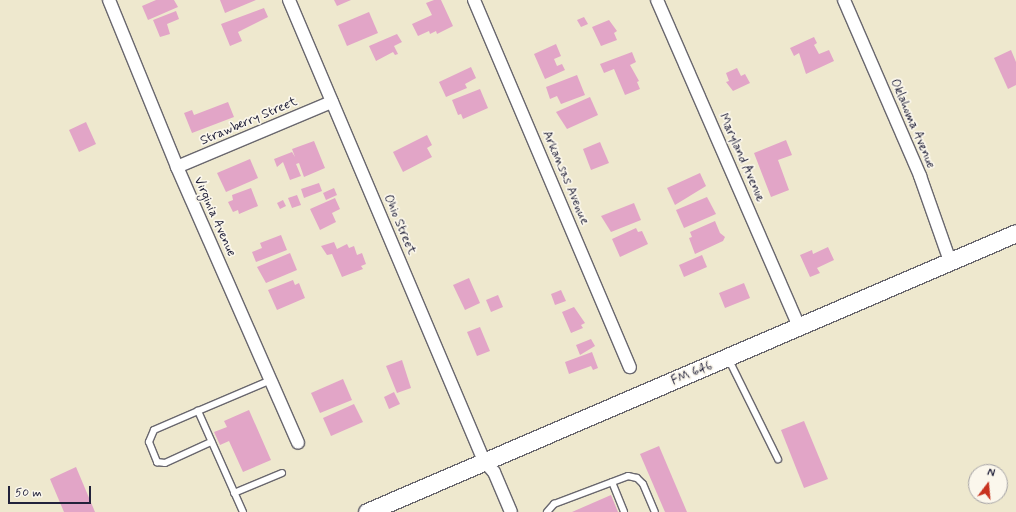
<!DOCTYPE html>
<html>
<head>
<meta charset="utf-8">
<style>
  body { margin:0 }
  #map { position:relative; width:1016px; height:512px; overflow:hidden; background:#eee8ce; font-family:Mynerve,sans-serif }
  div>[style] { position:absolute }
  .building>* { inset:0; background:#e2a5c7 }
  .roads { filter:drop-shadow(1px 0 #69676e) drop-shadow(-1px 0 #69676e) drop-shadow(0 1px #69676e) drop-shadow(0 -1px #69676e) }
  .service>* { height:6px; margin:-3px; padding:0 3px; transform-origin:3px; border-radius:3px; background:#fff }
  .minor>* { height:12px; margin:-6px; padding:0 6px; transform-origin:6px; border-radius:6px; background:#fff }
  .secondary>* { height:17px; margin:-8.5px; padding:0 8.5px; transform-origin:8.5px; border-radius:8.5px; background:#fff }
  span { translate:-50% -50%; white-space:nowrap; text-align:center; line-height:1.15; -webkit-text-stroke:3.5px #fbf7ec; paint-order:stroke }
  .street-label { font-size:13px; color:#22223b }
  .north { position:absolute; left:968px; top:464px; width:40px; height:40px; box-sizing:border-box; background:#fbf7ec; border:1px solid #a4a2a5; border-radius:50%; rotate:16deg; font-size:11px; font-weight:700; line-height:16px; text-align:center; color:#22223b }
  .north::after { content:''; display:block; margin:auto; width:14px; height:18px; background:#c8321e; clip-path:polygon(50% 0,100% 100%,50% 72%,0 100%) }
  .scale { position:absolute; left:8px; top:486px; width:83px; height:18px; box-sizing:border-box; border:2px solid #22223b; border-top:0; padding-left:5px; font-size:12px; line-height:14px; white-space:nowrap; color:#22223b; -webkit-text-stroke:3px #fbf7ec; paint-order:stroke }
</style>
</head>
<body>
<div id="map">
  <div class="building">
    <div style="clip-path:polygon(156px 0,174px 0,178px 7px,148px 20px,142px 6px)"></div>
    <div style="clip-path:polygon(220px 0,256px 0,225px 13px)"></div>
    <div style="clip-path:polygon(334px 0,351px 0,337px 6px)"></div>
    <div style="clip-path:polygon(434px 0,441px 0,453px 26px,437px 34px,436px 31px,430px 34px,429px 31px,418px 36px,412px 24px,432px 15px,426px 3px)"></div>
    <div style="clip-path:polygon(264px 8px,268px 17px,238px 32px,242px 41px,230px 46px,221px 24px)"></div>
    <div style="clip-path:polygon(176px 11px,179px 19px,167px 24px,170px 34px,160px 37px,153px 20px)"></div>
    <div style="clip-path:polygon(369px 12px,378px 33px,347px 46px,338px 25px)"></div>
    <div style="clip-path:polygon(584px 17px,588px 24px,581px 27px,577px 20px)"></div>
    <div style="clip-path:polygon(609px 20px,617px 31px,614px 33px,617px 40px,601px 46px,592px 27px)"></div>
    <div style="clip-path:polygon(397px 34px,402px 42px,394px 46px,398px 54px,395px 55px,393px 52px,376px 61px,369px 46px)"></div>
    <div style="clip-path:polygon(814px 37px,817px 43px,814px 45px,819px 54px,829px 50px,834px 61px,806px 74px,799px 53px,794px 56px,790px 48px)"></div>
    <div style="clip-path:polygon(556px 44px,561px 56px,554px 59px,557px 66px,562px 64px,565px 70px,545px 79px,534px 54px)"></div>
    <div style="clip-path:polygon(1011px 50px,1016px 62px,1016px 85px,1008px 89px,994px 58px)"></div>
    <div style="clip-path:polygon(632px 52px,636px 62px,630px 65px,639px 81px,637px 82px,640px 89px,625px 95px,614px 69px,604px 73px,600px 64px)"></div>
    <div style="clip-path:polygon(471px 67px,476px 78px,465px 84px,467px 88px,446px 97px,439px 82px)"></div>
    <div style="clip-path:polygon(737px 68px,741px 76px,745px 74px,750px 83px,733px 91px,726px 82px,729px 81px,726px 73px)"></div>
    <div style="clip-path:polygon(577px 75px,585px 95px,561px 104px,557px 96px,550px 99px,546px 87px)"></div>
    <div style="clip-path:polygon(480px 89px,488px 108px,463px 119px,461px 114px,458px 115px,452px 100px)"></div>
    <div style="clip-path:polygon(590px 97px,598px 115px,567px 129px,556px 112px)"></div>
    <div style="clip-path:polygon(228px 102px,234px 117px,192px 133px,184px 113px,192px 110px,194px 115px)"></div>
    <div style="clip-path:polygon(86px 122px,96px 144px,79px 152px,69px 130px)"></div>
    <div style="clip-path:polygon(427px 135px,432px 145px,427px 148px,432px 157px,403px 172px,393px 152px)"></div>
    <div style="clip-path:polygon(786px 140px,792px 155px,778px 160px,789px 190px,771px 197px,754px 153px)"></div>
    <div style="clip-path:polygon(314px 141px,325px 168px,304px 177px,299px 163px,296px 164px,301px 176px,290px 180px,283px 162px,277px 167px,274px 159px,292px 152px,295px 157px,292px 149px)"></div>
    <div style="clip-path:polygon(600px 142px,609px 163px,591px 170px,583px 149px)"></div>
    <div style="clip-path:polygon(250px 159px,258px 178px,226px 192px,217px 173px)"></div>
    <div style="clip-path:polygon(700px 173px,706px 186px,675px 205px,667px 188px)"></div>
    <div style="clip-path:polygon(319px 183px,322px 191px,304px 198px,301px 189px)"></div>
    <div style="clip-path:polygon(251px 188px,258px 206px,239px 214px,238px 210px,233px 212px,228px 202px,233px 200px,232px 195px)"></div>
    <div style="clip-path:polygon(334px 188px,337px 195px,326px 200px,323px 193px)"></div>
    <div style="clip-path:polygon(297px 195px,301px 205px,292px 208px,288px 198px)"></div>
    <div style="clip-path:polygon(707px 197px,716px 214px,684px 228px,676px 210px)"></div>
    <div style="clip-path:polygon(335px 198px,340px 209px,332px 213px,336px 222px,320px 230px,310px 209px)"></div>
    <div style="clip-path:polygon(283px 200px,286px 206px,280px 209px,277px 203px)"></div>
    <div style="clip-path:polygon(634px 203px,641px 220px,611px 232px,601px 216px)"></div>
    <div style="clip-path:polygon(715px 221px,720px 233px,725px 237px,723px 241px,695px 254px,689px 238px,692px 237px,690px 232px)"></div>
    <div style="clip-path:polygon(636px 228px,638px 232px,642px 231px,648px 244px,620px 257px,612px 239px)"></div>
    <div style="clip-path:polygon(281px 235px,287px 250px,256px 262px,252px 252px,262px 248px,260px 243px)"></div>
    <div style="clip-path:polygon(334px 242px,337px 249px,347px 244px,349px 248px,354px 246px,357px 255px,362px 253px,366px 264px,361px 266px,363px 269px,342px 277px,332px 254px,327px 255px,321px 246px)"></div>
    <div style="clip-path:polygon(828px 247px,834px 260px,817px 268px,820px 273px,810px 277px,800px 255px,812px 250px,813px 254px)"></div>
    <div style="clip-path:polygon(290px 253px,297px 270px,266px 283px,257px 267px)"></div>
    <div style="clip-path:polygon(702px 255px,707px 267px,684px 277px,679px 265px)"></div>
    <div style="clip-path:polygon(469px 278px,480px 303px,465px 310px,453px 285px)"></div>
    <div style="clip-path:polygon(293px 280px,295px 285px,299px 283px,305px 298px,277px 310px,268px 290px)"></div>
    <div style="clip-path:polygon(744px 283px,750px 298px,725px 308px,719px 293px)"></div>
    <div style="clip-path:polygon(561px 290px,566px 301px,555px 305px,551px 294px)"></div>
    <div style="clip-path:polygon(498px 295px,503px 307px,491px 312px,486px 300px)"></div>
    <div style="clip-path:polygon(574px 307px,585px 323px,581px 325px,583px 328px,571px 333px,562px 312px)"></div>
    <div style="clip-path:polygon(480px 327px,490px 351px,477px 356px,467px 332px)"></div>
    <div style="clip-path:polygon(591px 339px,595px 346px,580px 355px,576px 345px)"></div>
    <div style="clip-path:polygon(592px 352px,598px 368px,593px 370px,591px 366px,569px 374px,565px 362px)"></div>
    <div style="clip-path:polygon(402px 360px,411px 388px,397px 393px,386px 366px)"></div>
    <div style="clip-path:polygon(343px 379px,352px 400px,320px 413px,311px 393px)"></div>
    <div style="clip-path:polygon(394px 392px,400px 404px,389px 409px,384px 397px)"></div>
    <div style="clip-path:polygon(354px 404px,363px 422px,331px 436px,323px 418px)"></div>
    <div style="clip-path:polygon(249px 410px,271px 460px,243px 472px,229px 441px,220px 445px,214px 432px,227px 427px,224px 421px)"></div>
    <div style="clip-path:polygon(804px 421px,828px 479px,804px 488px,781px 430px)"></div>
    <div style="clip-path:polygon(659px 446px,687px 512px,665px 512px,640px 454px)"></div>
    <div style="clip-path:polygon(76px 467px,95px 512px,64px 512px,50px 479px)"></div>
    <div style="clip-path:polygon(611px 495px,618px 512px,572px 512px)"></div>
  </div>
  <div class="roads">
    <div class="service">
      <div style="left:728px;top:358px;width:113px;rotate:63.7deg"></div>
      <div style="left:198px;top:411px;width:48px;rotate:156.6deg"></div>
      <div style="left:154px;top:430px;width:13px;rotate:113deg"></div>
      <div style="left:149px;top:442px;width:22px;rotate:68deg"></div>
      <div style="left:157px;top:462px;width:8px;rotate:7deg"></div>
      <div style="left:165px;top:463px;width:51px;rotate:-24.5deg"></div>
      <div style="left:612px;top:482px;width:32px;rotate:68deg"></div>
      <div style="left:234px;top:493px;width:52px;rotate:-22.6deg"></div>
      <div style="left:243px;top:512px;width:111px;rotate:-114deg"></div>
      <div style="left:198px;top:411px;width:79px;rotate:-23deg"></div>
      <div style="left:547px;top:512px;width:11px;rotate:-49deg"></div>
      <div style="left:554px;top:504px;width:79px;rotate:-20.7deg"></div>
      <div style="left:628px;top:476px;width:9px;rotate:13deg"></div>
      <div style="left:637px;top:478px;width:8px;rotate:45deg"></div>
      <div style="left:643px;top:484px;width:30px;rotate:67deg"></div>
    </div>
    <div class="minor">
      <div style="left:109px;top:0;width:180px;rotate:67.8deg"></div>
      <div style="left:177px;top:167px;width:301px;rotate:66.3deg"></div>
      <div style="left:289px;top:0;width:501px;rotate:67.07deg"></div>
      <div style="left:484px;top:461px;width:15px;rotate:48deg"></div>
      <div style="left:494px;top:472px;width:43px;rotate:67deg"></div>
      <div style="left:474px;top:0;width:399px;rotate:67deg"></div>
      <div style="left:657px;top:0;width:357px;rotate:66.5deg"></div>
      <div style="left:844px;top:0;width:192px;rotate:66.6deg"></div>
      <div style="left:920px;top:176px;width:90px;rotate:70.6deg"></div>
      <div style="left:177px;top:167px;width:168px;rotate:-22.8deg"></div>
    </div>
    <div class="secondary">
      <div style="left:367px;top:512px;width:706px;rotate:-23.26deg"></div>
    </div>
  </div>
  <div class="street-label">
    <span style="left:249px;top:122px;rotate:-23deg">Strawberry Street</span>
    <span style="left:912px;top:124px;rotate:67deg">Oklahoma Avenue</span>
    <span style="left:741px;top:158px;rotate:66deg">Maryland Avenue</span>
    <span style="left:565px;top:178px;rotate:67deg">Arkansas Avenue</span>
    <span style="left:214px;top:217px;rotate:66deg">Virginia Avenue</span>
    <span style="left:399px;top:225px;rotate:67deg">Ohio Street</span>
    <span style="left:692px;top:374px;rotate:-23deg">FM 646</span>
  </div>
  <div class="north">N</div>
  <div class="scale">50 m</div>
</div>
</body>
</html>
